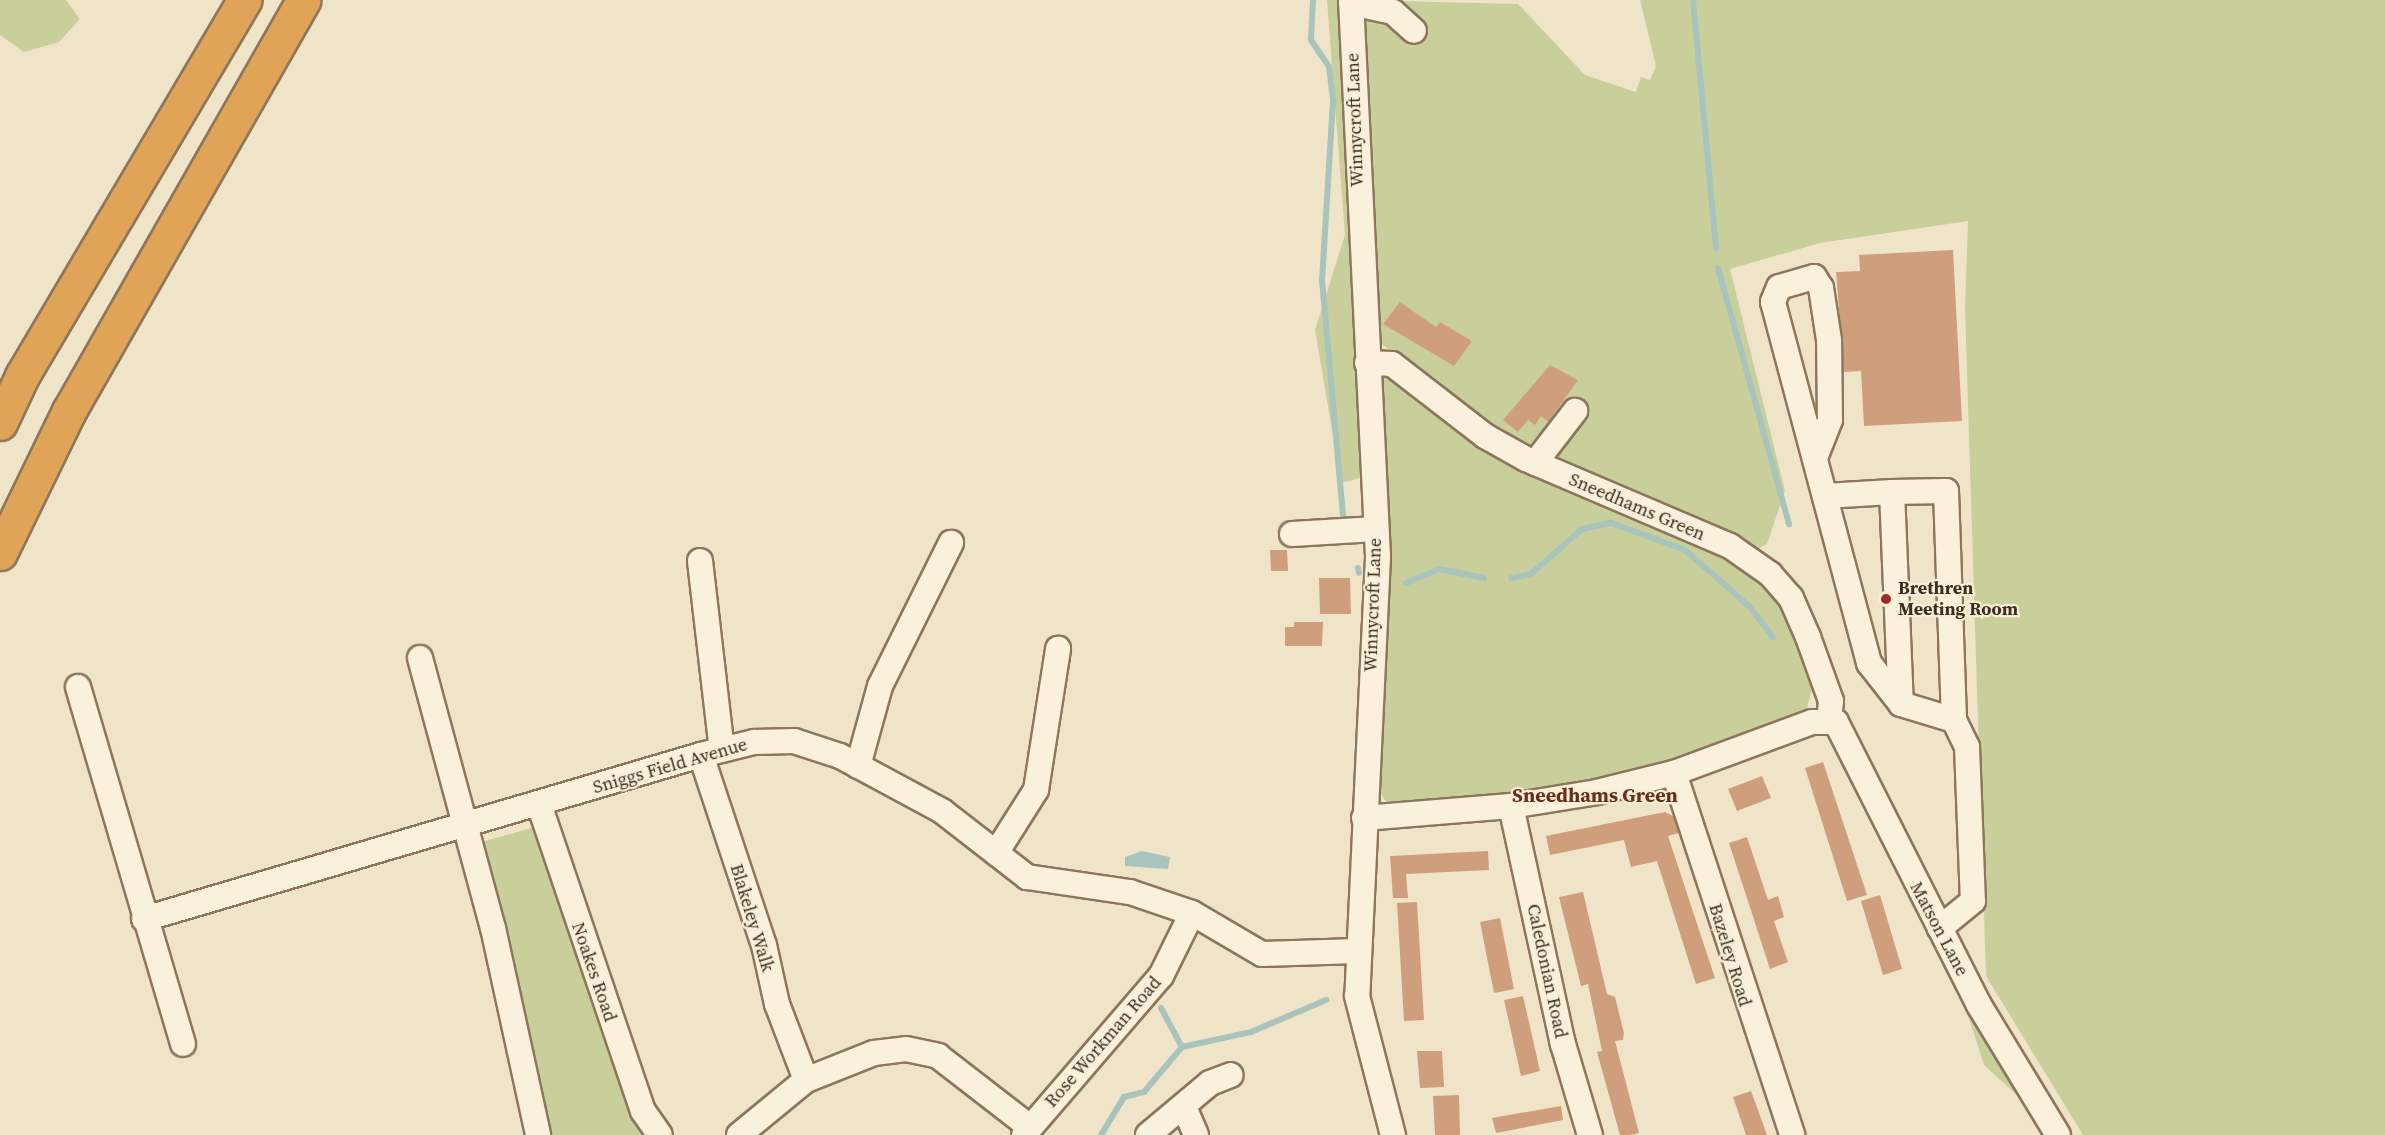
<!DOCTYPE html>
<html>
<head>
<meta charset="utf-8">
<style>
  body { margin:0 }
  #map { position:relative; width:2385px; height:1135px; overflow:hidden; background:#f0e4c8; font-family:"Source Serif 4",serif }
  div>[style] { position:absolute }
  .green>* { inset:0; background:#c9cf9b }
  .water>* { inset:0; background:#a9c4bc }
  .stream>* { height:6px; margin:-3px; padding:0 3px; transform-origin:3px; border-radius:3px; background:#a9c4bc }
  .building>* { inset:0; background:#cf9f7d }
  .roads { filter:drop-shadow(2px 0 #8d765c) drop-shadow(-2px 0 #8d765c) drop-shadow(0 2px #8d765c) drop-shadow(0 -2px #8d765c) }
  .minor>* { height:24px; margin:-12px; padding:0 12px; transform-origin:12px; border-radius:12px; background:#faf1dc }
  .highway>* { height:33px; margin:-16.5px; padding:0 16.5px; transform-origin:16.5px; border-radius:16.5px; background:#e0a458 }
  .dots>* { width:16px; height:16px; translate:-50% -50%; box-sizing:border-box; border:3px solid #f7eed8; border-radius:50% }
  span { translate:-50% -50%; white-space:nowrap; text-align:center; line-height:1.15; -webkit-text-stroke:4.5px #f7eed8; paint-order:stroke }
  .street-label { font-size:18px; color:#3d2e20 }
  .poi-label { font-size:18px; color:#3d2e20; font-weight:700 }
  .left { translate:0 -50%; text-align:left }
  .neighbourhood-label { font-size:20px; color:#6b2e1e; font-weight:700 }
</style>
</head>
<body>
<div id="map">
  <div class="green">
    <div style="clip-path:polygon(0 0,66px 0,80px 19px,59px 42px,24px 52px,0 35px)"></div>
    <div style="clip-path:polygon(1327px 0,1338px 0,1368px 476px,1341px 483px,1315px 330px,1345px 235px)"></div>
    <div style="clip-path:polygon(1355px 0,1518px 4px,1585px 75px,1636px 92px,1641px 77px,1650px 80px,1656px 66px,1640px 0,2385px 0,2385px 1135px,2083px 1135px,1986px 976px,1965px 308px,1968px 221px,1820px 243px,1730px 269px,1785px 491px,1767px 544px,1754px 551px,1532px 454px,1379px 342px)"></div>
    <div style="clip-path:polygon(1389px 375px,1773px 582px,1807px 661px,1812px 690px,1805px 714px,1701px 756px,1544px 794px,1386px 802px,1377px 787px,1390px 535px,1380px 380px)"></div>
    <div style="clip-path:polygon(542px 825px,651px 1135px,543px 1135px,471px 845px)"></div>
    <div style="clip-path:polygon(1966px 1009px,1982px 1028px,2022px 1100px,1984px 1065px)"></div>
  </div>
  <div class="water">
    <div style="clip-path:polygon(1142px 851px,1170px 857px,1168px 869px,1125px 866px,1125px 857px)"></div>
  </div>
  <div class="stream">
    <div style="left:1313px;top:0;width:40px;rotate:92.9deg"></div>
    <div style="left:1311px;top:40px;width:32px;rotate:56deg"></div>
    <div style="left:1329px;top:67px;width:34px;rotate:83deg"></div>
    <div style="left:1333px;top:101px;width:179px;rotate:93.5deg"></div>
    <div style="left:1322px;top:280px;width:238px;rotate:84.9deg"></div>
    <div style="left:1693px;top:0;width:249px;rotate:84.7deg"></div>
    <div style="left:1718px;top:268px;width:266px;rotate:74.5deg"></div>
    <div style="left:1358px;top:568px;width:5px;rotate:79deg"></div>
    <div style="left:1511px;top:578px;width:20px;rotate:-11deg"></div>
    <div style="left:1531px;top:574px;width:68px;rotate:-41.4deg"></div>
    <div style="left:1582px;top:529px;width:30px;rotate:-12deg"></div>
    <div style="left:1611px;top:523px;width:79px;rotate:20deg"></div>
    <div style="left:1685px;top:550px;width:86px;rotate:41.2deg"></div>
    <div style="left:1750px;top:607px;width:38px;rotate:53deg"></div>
    <div style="left:1406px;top:583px;width:36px;rotate:-23deg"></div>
    <div style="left:1439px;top:569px;width:46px;rotate:11.3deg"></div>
    <div style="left:1161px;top:1008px;width:44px;rotate:61.7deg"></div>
    <div style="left:1101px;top:1135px;width:44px;rotate:-58.8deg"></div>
    <div style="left:1124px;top:1097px;width:21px;rotate:-14deg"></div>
    <div style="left:1144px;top:1092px;width:59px;rotate:-49.8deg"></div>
    <div style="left:1182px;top:1047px;width:71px;rotate:-12.3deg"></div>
    <div style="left:1251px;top:1032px;width:82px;rotate:-23.1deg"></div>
  </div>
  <div class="building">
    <div style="clip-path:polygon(1953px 250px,1962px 421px,1864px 426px,1861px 371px,1844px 372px,1836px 272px,1860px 271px,1859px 255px)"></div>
    <div style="clip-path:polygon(1400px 302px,1436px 327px,1440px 322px,1472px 341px,1454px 366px,1383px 324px)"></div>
    <div style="clip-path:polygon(1550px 365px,1578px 380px,1548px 422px,1541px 416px,1535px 425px,1528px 420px,1518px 432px,1503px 420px)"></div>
    <div style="clip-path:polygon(1270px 550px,1287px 550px,1288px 571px,1271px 571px)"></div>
    <div style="clip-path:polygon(1319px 578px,1350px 578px,1351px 614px,1320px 614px)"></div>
    <div style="clip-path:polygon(1294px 622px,1323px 622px,1322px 646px,1285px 646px,1285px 627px,1294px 627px)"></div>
    <div style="clip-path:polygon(1823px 762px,1867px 895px,1847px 901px,1805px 768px)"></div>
    <div style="clip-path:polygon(1762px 776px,1771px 798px,1737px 811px,1728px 789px)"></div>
    <div style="clip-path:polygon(1665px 812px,1673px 816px,1679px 833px,1668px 836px,1715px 978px,1696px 984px,1657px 861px,1631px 867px,1624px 840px,1550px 855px,1546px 836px)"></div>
    <div style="clip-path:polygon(1747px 837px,1768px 900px,1778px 896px,1784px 917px,1774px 921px,1788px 962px,1770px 969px,1729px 843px)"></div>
    <div style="clip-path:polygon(1488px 851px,1489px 870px,1406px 874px,1408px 898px,1393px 898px,1390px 856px)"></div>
    <div style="clip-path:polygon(1583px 892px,1607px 994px,1615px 997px,1624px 1033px,1623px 1040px,1615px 1041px,1639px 1133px,1630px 1135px,1620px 1135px,1597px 1052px,1602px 1051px,1588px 984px,1581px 986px,1559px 897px)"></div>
    <div style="clip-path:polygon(1880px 895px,1902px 969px,1883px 975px,1861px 901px)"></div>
    <div style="clip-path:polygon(1417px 902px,1424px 1020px,1404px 1021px,1397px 903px)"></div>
    <div style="clip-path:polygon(1500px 918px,1514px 989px,1494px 993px,1480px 922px)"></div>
    <div style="clip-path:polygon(1523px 996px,1540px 1071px,1521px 1076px,1504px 1000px)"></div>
    <div style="clip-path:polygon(1417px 1051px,1442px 1051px,1444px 1087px,1420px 1088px)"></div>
    <div style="clip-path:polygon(1751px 1091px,1758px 1110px,1767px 1135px,1746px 1135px,1733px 1097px)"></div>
    <div style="clip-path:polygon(1459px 1095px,1460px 1135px,1435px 1135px,1433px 1096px)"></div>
    <div style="clip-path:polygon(1561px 1106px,1563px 1120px,1496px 1133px,1492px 1118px)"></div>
  </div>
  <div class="roads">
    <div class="minor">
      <div style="left:1351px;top:0;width:558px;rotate:87.22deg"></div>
      <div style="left:1378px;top:557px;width:440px;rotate:92.7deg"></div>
      <div style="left:1357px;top:996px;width:144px;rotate:75.5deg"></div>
      <div style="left:1351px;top:3px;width:43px;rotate:12.1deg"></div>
      <div style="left:1393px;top:12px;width:28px;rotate:42deg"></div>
      <div style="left:1367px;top:363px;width:25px;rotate:2deg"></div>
      <div style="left:1392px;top:364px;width:118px;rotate:37.7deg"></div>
      <div style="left:1485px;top:436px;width:47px;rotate:29.3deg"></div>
      <div style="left:1526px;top:459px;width:222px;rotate:23.1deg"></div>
      <div style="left:1730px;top:546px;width:49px;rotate:35deg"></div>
      <div style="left:1770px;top:574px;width:32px;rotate:49deg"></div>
      <div style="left:1791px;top:598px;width:43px;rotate:66.4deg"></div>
      <div style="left:1808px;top:637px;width:68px;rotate:70.2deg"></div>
      <div style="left:1831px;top:701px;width:19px;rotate:96deg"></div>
      <div style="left:1815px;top:458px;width:41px;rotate:-68.5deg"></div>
      <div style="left:1830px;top:420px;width:80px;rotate:-90.7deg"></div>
      <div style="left:1829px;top:340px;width:53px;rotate:-98.7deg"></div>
      <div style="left:1821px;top:288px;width:13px;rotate:-122deg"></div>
      <div style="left:1814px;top:277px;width:36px;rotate:164deg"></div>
      <div style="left:1779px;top:287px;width:16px;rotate:112deg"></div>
      <div style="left:1773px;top:302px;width:374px;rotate:75.1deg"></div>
      <div style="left:1869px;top:663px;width:52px;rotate:52deg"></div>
      <div style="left:1901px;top:704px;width:55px;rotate:16.8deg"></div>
      <div style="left:1954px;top:720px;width:30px;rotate:64deg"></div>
      <div style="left:1967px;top:747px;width:154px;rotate:87.8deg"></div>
      <div style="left:1973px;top:901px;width:43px;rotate:140.7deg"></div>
      <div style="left:1535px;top:463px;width:66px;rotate:-52.4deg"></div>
      <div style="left:1892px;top:492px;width:54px;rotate:-1.1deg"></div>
      <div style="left:1946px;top:491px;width:229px;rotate:88deg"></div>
      <div style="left:1825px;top:496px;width:67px;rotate:-3.4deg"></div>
      <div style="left:1892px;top:492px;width:212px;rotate:87.6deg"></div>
      <div style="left:1292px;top:534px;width:84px;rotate:-3.4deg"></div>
      <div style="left:700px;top:561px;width:190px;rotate:83.4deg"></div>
      <div style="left:420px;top:658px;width:280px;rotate:74.9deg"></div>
      <div style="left:493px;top:928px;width:212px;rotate:77.7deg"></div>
      <div style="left:78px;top:687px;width:372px;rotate:73.6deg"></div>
      <div style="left:701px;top:755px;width:200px;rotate:71.7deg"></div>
      <div style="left:764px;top:945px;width:60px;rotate:77.6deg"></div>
      <div style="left:777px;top:1004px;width:81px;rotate:69.1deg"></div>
      <div style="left:858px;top:766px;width:83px;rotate:-74.6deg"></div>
      <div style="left:880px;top:686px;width:160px;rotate:-63.6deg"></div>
      <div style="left:1674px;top:773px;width:381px;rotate:71.9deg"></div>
      <div style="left:539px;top:804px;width:324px;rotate:71.3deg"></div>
      <div style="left:643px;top:1111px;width:29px;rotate:55deg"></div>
      <div style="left:1511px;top:806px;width:244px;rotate:77.7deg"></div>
      <div style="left:1563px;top:1044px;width:95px;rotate:73.5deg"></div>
      <div style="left:1364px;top:818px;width:147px;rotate:-4.7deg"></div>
      <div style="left:1511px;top:806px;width:87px;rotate:-9.2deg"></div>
      <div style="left:1597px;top:792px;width:79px;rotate:-13.9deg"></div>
      <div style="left:1674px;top:773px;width:147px;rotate:-20.3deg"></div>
      <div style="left:1812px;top:722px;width:24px"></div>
      <div style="left:1836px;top:722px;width:317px;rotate:63.2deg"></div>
      <div style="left:1979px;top:1005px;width:152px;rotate:58.7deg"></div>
      <div style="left:996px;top:853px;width:75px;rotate:-57.6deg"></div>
      <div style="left:1036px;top:790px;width:143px;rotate:-81.1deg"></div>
      <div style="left:144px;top:919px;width:581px;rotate:-16.41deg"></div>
      <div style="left:701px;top:755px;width:55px;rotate:-13.8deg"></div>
      <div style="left:754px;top:742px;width:40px;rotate:-1.4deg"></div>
      <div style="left:794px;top:741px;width:48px;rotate:18.1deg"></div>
      <div style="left:840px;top:756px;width:116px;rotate:28.3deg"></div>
      <div style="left:942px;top:811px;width:108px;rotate:37.8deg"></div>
      <div style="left:1027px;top:877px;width:104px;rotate:8.3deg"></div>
      <div style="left:1130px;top:892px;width:65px;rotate:18.7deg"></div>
      <div style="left:1192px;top:913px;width:81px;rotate:30.4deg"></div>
      <div style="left:1262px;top:954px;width:96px;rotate:-1.8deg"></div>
      <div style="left:1185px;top:1109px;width:28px;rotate:67deg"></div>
      <div style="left:739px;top:1135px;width:87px;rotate:-39.4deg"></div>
      <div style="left:806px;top:1080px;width:73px;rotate:-21.7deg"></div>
      <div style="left:874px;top:1053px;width:32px;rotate:-7deg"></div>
      <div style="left:906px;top:1049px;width:33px;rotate:12deg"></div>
      <div style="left:938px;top:1056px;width:116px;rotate:37.7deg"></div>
      <div style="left:1024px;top:1135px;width:210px;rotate:-49.3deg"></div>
      <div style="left:1161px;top:976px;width:70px;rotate:-63.8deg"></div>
      <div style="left:1148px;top:1135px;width:81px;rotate:-40deg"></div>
      <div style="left:1210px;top:1083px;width:22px;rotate:-21deg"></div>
    </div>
    <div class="highway">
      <div style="left:0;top:423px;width:52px;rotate:-64.9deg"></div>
      <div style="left:22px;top:376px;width:437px;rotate:-59.4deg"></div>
      <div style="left:0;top:553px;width:158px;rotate:-64.1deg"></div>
      <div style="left:69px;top:411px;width:473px;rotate:-60.3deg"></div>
    </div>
  </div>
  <div class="dots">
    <div style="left:1886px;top:599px;background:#9e2a2b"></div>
  </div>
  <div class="street-label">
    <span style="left:1355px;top:120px;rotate:-92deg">Winnycroft Lane</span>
    <span style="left:1637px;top:507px;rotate:23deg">Sneedhams Green</span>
    <span style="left:1373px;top:605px;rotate:-88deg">Winnycroft Lane</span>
    <span style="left:670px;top:766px;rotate:-16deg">Sniggs Field Avenue</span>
    <span style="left:752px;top:918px;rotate:73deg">Blakeley Walk</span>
    <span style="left:1939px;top:929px;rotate:62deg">Matson Lane</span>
    <span style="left:1730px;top:955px;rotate:73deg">Bazeley Road</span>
    <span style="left:1547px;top:971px;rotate:78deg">Caledonian Road</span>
    <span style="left:594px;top:972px;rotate:71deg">Noakes Road</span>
    <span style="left:1103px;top:1042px;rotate:-49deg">Rose Workman Road</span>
  </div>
  <div class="poi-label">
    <span class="left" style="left:1898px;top:599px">Brethren<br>Meeting Room</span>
  </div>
  <div class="neighbourhood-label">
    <span style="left:1595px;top:795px">Sneedhams Green</span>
  </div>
</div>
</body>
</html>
